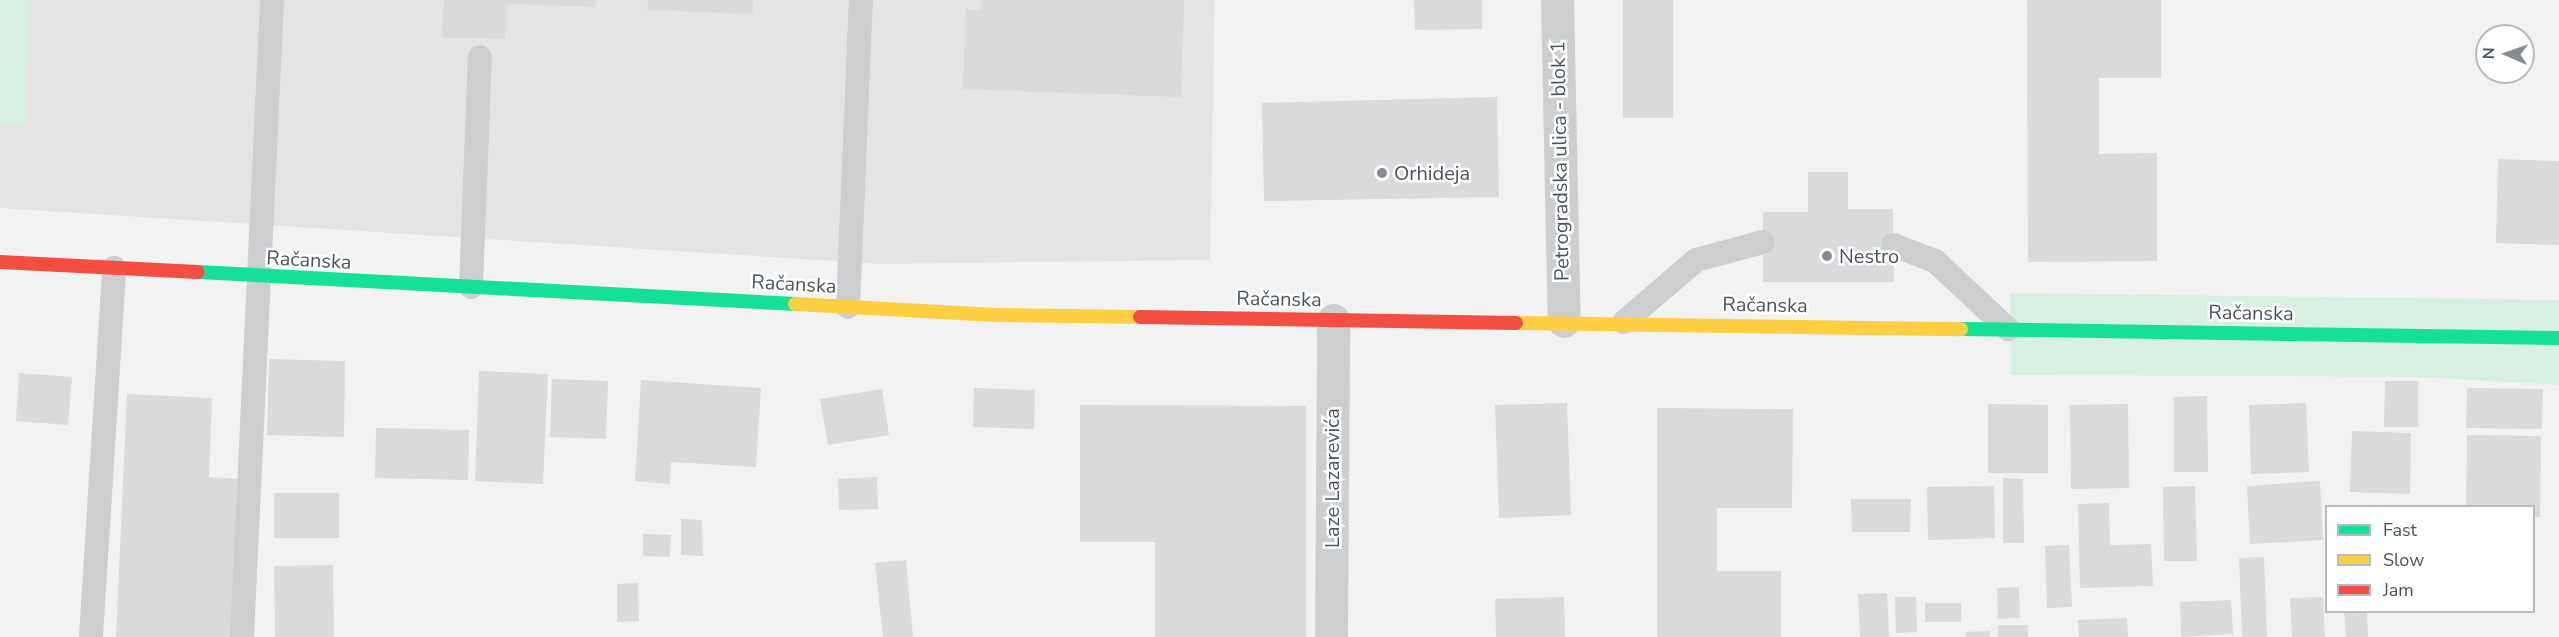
<!DOCTYPE html>
<html>
<head>
<meta charset="utf-8">
<style>
  body { margin:0 }
  #map { position:relative; width:2559px; height:637px; overflow:hidden; background:#f3f2f2; font-family:"Nunito Sans",sans-serif }
  div>[style] { position:absolute }
  .education>* { inset:0; background:#e5e3e4 }
  .green>* { inset:0; background:#d8f0e2 }
  .building>* { inset:0; background:#dadadc }
  .lane>* { height:24px; margin:-12px; padding:0 12px; transform-origin:12px; border-radius:12px; background:#ccced0 }
  .street>* { height:33px; margin:-16.5px; padding:0 16.5px; transform-origin:16.5px; border-radius:16.5px; background:#ccced0 }
  .fast>* { height:14px; margin:-7px; padding:0 7px; transform-origin:7px; border-radius:7px; background:#16e098 }
  .slow>* { height:14px; margin:-7px; padding:0 7px; transform-origin:7px; border-radius:7px; background:#ffcf43 }
  .jam>* { height:14px; margin:-7px; padding:0 7px; transform-origin:7px; border-radius:7px; background:#f24e42 }
  .dots>* { width:16px; height:16px; translate:-50% -50%; box-sizing:border-box; border:3px solid #fff; border-radius:50% }
  span { translate:-50% -50%; white-space:nowrap; text-align:center; line-height:1.15; -webkit-text-stroke:5px #fff; paint-order:stroke }
  .street-label { font-size:20px; color:#49545e }
  .poi-label { font-size:20px; color:#49545e }
  .left { translate:0 -50%; text-align:left }
  .legend { position:absolute; left:2325px; top:505px; width:210px; height:108px; box-sizing:border-box; background:#fff; border:2px solid #b6bbbf; margin:0; padding:8px 10px; list-style:none; font-size:18px; color:#49545e }
  .legend li { display:flex; align-items:center; gap:12px; height:30px }
  .legend b { width:30px; border:2px solid #b6bbbf }
  .north { position:absolute; left:2475px; top:24px; width:60px; height:60px; box-sizing:border-box; background:#fff; border:2px solid #b6bbbf; border-radius:50%; rotate:272deg; font-size:16px; font-weight:700; line-height:24px; text-align:center; color:#49545e }
  .north::after { content:''; display:block; margin:auto; width:21px; height:27px; background:#848b92; clip-path:polygon(50% 0,100% 100%,50% 72%,0 100%) }
</style>
</head>
<body>
<div id="map">
  <div class="education">
    <div style="clip-path:polygon(0 0,1215px 0,1210px 260px,880px 264px,0 208px)"></div>
  </div>
  <div class="green">
    <div style="clip-path:polygon(0 0,30px 0,26px 125px,0 124px)"></div>
    <div style="clip-path:polygon(2010px 293px,2559px 300px,2559px 385px,2418px 377px,2011px 375px)"></div>
  </div>
  <div class="building">
    <div style="clip-path:polygon(444px 0,596px 0,595px 7px,508px 4px,505px 39px,442px 38px)"></div>
    <div style="clip-path:polygon(648px 0,753px 0,753px 14px,647px 10px)"></div>
    <div style="clip-path:polygon(981px 0,1184px 0,1181px 97px,963px 89px,966px 9px,981px 10px)"></div>
    <div style="clip-path:polygon(1414px 0,1482px 0,1482px 29px,1415px 30px)"></div>
    <div style="clip-path:polygon(1623px 0,1673px 0,1673px 118px,1623px 118px)"></div>
    <div style="clip-path:polygon(2027px 0,2161px 0,2161px 78px,2099px 78px,2099px 154px,2157px 153px,2157px 261px,2028px 262px)"></div>
    <div style="clip-path:polygon(1497px 97px,1499px 197px,1264px 201px,1262px 103px)"></div>
    <div style="clip-path:polygon(2498px 159px,2559px 161px,2559px 245px,2496px 243px)"></div>
    <div style="clip-path:polygon(1808px 172px,1848px 172px,1848px 209px,1893px 209px,1894px 282px,1763px 282px,1763px 212px,1808px 212px)"></div>
    <div style="clip-path:polygon(269px 359px,345px 361px,344px 437px,267px 435px)"></div>
    <div style="clip-path:polygon(479px 371px,548px 374px,543px 484px,475px 481px)"></div>
    <div style="clip-path:polygon(19px 373px,72px 377px,68px 425px,16px 421px)"></div>
    <div style="clip-path:polygon(552px 379px,608px 381px,606px 439px,550px 437px)"></div>
    <div style="clip-path:polygon(641px 380px,761px 388px,756px 467px,671px 462px,670px 484px,635px 481px)"></div>
    <div style="clip-path:polygon(2385px 381px,2418px 381px,2418px 427px,2384px 427px)"></div>
    <div style="clip-path:polygon(974px 388px,1035px 390px,1034px 429px,973px 427px)"></div>
    <div style="clip-path:polygon(2467px 388px,2543px 389px,2542px 429px,2466px 428px)"></div>
    <div style="clip-path:polygon(882px 389px,889px 435px,828px 445px,820px 399px)"></div>
    <div style="clip-path:polygon(127px 394px,212px 398px,209px 477px,239px 479px,231px 637px,116px 637px)"></div>
    <div style="clip-path:polygon(2207px 396px,2208px 472px,2174px 472px,2174px 397px)"></div>
    <div style="clip-path:polygon(1567px 403px,1571px 515px,1499px 518px,1495px 405px)"></div>
    <div style="clip-path:polygon(2306px 403px,2309px 472px,2251px 474px,2249px 405px)"></div>
    <div style="clip-path:polygon(1988px 404px,2048px 405px,2048px 473px,1988px 473px)"></div>
    <div style="clip-path:polygon(2128px 404px,2129px 488px,2071px 489px,2070px 405px)"></div>
    <div style="clip-path:polygon(1080px 405px,1306px 406px,1306px 637px,1155px 637px,1155px 542px,1080px 542px)"></div>
    <div style="clip-path:polygon(1657px 408px,1793px 409px,1792px 508px,1717px 508px,1717px 571px,1781px 571px,1781px 637px,1657px 637px)"></div>
    <div style="clip-path:polygon(376px 428px,469px 430px,468px 480px,375px 478px)"></div>
    <div style="clip-path:polygon(2352px 431px,2411px 433px,2410px 494px,2350px 492px)"></div>
    <div style="clip-path:polygon(2467px 435px,2541px 436px,2540px 517px,2534px 517px,2534px 506px,2466px 506px)"></div>
    <div style="clip-path:polygon(877px 477px,878px 509px,839px 510px,838px 479px)"></div>
    <div style="clip-path:polygon(2003px 478px,2023px 479px,2024px 543px,2003px 543px)"></div>
    <div style="clip-path:polygon(2320px 481px,2323px 540px,2250px 544px,2247px 486px)"></div>
    <div style="clip-path:polygon(1994px 486px,1995px 538px,1928px 540px,1927px 487px)"></div>
    <div style="clip-path:polygon(2195px 486px,2197px 561px,2164px 561px,2163px 487px)"></div>
    <div style="clip-path:polygon(274px 493px,339px 493px,339px 538px,274px 538px)"></div>
    <div style="clip-path:polygon(1851px 499px,1911px 499px,1910px 532px,1852px 532px)"></div>
    <div style="clip-path:polygon(2109px 503px,2110px 545px,2151px 544px,2153px 586px,2080px 588px,2078px 504px)"></div>
    <div style="clip-path:polygon(681px 519px,702px 520px,703px 556px,681px 555px)"></div>
    <div style="clip-path:polygon(643px 534px,671px 535px,670px 557px,643px 556px)"></div>
    <div style="clip-path:polygon(2069px 545px,2072px 607px,2047px 608px,2045px 546px)"></div>
    <div style="clip-path:polygon(2264px 557px,2267px 637px,2242px 637px,2239px 558px)"></div>
    <div style="clip-path:polygon(906px 560px,913px 637px,883px 637px,875px 563px)"></div>
    <div style="clip-path:polygon(333px 565px,334px 637px,275px 637px,274px 566px)"></div>
    <div style="clip-path:polygon(638px 583px,639px 621px,617px 622px,617px 584px)"></div>
    <div style="clip-path:polygon(2019px 587px,2020px 618px,1998px 619px,1997px 588px)"></div>
    <div style="clip-path:polygon(1887px 593px,1889px 637px,1860px 637px,1858px 594px)"></div>
    <div style="clip-path:polygon(1564px 597px,1565px 637px,1496px 637px,1495px 599px)"></div>
    <div style="clip-path:polygon(1895px 597px,1916px 597px,1917px 632px,1896px 633px)"></div>
    <div style="clip-path:polygon(2323px 597px,2325px 637px,2292px 637px,2290px 598px)"></div>
    <div style="clip-path:polygon(2231px 600px,2233px 634px,2181px 637px,2180px 602px)"></div>
    <div style="clip-path:polygon(1925px 603px,1961px 603px,1961px 622px,1925px 622px)"></div>
    <div style="clip-path:polygon(2344px 612px,2367px 612px,2368px 637px,2346px 637px)"></div>
    <div style="clip-path:polygon(2127px 618px,2128px 637px,2079px 637px,2078px 620px)"></div>
    <div style="clip-path:polygon(1998px 625px,2028px 625px,2028px 637px,1998px 637px)"></div>
    <div style="clip-path:polygon(1990px 631px,1990px 637px,1966px 637px,1966px 632px)"></div>
  </div>
  <div class="lane">
    <div style="left:1893px;top:245px;width:45px;rotate:20.9deg"></div>
    <div style="left:1935px;top:261px;width:100px;rotate:43deg"></div>
    <div style="left:471px;top:287px;width:230px;rotate:-87.8deg"></div>
    <div style="left:848px;top:307px;width:307px;rotate:-87.6deg"></div>
    <div style="left:1624px;top:322px;width:95px;rotate:-40.7deg"></div>
    <div style="left:1696px;top:260px;width:69px;rotate:-15deg"></div>
    <div style="left:91px;top:637px;width:370px;rotate:-86.4deg"></div>
    <div style="left:242px;top:637px;width:638px;rotate:-87.3deg"></div>
  </div>
  <div class="street">
    <div style="left:1557px;top:0;width:321px;rotate:88.8deg"></div>
    <div style="left:1331px;top:637px;width:317px;rotate:-89.6deg"></div>
  </div>
  <div class="fast">
    <div style="left:198px;top:272px;width:598px;rotate:3.07deg"></div>
    <div style="left:1961px;top:329px;width:598px;rotate:0.86deg"></div>
  </div>
  <div class="slow">
    <div style="left:795px;top:304px;width:206px;rotate:3.1deg"></div>
    <div style="left:1001px;top:315px;width:139px;rotate:0.8deg"></div>
    <div style="left:1516px;top:323px;width:445px;rotate:0.8deg"></div>
  </div>
  <div class="jam">
    <div style="left:0;top:262px;width:198px;rotate:2.9deg"></div>
    <div style="left:1140px;top:317px;width:376px;rotate:0.9deg"></div>
  </div>
  <div class="dots">
    <div style="left:1382px;top:173px;background:#848b92"></div>
    <div style="left:1827px;top:256px;background:#848b92"></div>
  </div>
  <div class="street-label">
    <span style="left:1560px;top:161px;rotate:-91deg">Petrogradska ulica - blok 1</span>
    <span style="left:309px;top:260px;rotate:3deg">Račanska</span>
    <span style="left:794px;top:284px;rotate:3deg">Račanska</span>
    <span style="left:1279px;top:299px;rotate:1deg">Račanska</span>
    <span style="left:1765px;top:305px;rotate:1deg">Račanska</span>
    <span style="left:2251px;top:313px;rotate:1deg">Račanska</span>
    <span style="left:1332px;top:478px;rotate:-90deg">Laze Lazarevića</span>
  </div>
  <div class="poi-label">
    <span class="left" style="left:1394px;top:173px">Orhideja</span>
    <span class="left" style="left:1839px;top:256px">Nestro</span>
  </div>
  <ul class="legend">
  <li><b style="height:8px;background:#16e098"></b>Fast</li>
  <li><b style="height:8px;background:#ffcf43"></b>Slow</li>
  <li><b style="height:8px;background:#f24e42"></b>Jam</li>
  </ul>
  <div class="north">N</div>
</div>
</body>
</html>
